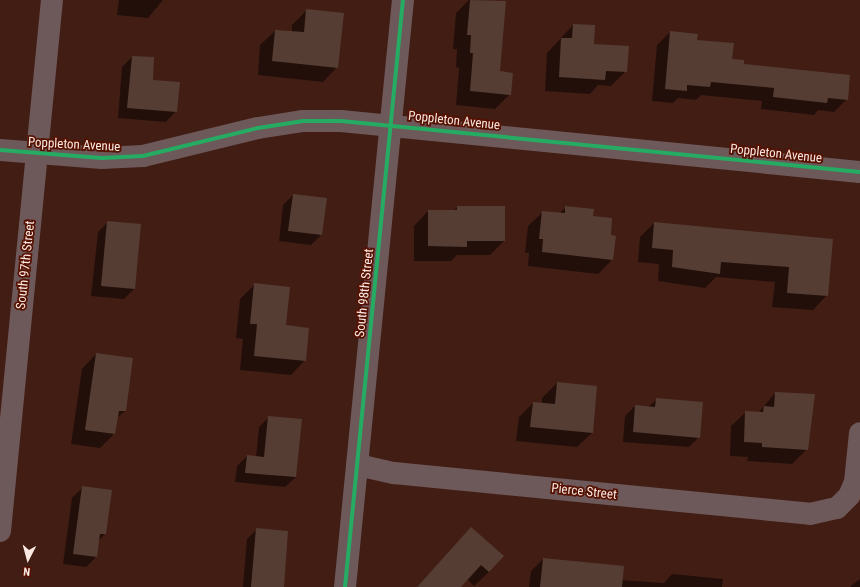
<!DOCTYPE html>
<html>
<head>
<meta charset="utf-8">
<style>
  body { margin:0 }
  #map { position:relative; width:860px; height:587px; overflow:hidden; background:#421d14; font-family:"Roboto Condensed",sans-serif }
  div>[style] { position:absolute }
  .shadow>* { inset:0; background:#0007 }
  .building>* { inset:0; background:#553d34 }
  .minor>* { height:22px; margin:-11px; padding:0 11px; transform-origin:11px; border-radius:11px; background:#6d585a }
  .cycleway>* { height:4px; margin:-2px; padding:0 2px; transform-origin:2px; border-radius:2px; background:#26ab63 }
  span { translate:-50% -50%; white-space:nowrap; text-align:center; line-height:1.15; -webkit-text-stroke:3.5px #561100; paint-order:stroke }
  .street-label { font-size:13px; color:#fae8e3 }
  .north { position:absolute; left:8px; top:539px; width:40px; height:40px; -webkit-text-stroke:3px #561100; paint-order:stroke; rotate:186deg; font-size:11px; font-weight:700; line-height:16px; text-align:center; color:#fae8e3 }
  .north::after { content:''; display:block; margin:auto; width:14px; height:18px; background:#fae8e3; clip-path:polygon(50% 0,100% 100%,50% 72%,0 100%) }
</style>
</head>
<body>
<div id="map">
  <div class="shadow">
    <div style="clip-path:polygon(119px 0,163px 0,148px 18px,117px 15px)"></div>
    <div style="clip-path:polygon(469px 0,505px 2px,499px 72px,510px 94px,495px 109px,456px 105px,459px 68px,456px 67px,457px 49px,453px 49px,456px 13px)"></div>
    <div style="clip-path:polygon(307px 10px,337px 67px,323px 82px,258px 75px,260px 45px,275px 31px,292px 32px,292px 25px)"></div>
    <div style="clip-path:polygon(573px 25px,626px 71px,611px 86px,598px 85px,590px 94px,545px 91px,547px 53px)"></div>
    <div style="clip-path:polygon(670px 32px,696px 41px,743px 65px,847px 99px,834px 112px,818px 110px,814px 115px,761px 109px,762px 101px,701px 95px,696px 100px,678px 98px,673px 103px,652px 101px,657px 45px)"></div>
    <div style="clip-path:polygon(132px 57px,176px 111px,166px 122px,118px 118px,122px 67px)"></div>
    <div style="clip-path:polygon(293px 195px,321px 235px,311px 245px,279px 241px,283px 205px)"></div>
    <div style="clip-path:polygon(458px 207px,504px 241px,490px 255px,457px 255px,451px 261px,414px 261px,414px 226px,428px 211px,453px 211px)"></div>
    <div style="clip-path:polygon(566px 207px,592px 217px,610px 236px,612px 260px,598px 274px,528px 266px,529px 253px,525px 253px,528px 226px,543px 212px,559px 214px)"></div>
    <div style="clip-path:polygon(108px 222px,134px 289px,124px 299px,91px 296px,98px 232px)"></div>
    <div style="clip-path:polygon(654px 223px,832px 240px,827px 295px,813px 310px,772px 307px,775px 282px,716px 277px,705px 288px,658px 281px,659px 264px,638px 262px,640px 237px)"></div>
    <div style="clip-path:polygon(255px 284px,305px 360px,291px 375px,240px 370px,243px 339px,236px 338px,240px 299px)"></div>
    <div style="clip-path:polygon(96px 354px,132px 359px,125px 411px,116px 419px,114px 434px,100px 448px,71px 444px,82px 369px)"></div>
    <div style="clip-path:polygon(557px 383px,592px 433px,577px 447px,516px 441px,519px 417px,533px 403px,542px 404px,542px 398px)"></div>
    <div style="clip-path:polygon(775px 393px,807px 449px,792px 464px,747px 461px,748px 457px,730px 456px,731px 426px,746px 412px,759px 412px)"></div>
    <div style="clip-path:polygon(657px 399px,699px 437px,689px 447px,623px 442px,625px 416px,635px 406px,648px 407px)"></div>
    <div style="clip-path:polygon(269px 417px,296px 477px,285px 487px,235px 482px,237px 466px,247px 456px,256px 457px,259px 427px)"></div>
    <div style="clip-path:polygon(82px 488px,105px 534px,98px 541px,96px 557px,86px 567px,63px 564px,72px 498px)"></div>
    <div style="clip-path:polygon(471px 528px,489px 572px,474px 586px,467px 579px,460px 587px,417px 587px)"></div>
    <div style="clip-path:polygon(257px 529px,282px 587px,243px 587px,247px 539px)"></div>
    <div style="clip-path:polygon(543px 559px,621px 580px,664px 583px,672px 574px,723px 579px,722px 587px,529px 587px,531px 571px)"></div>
    <div style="clip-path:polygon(860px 579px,860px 587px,850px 587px,852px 585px)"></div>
  </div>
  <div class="building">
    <div style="clip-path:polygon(470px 0,506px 1px,500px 71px,513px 73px,511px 95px,470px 91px,473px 53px,470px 53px,471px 35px,467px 35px)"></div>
    <div style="clip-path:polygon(306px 9px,344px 13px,338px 68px,272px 61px,275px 30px,304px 32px)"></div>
    <div style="clip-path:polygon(573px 24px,595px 25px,594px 44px,629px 46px,627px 72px,606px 71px,605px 80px,559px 77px,561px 38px,572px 38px)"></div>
    <div style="clip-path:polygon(670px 31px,698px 34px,697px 40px,734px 43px,732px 59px,744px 60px,744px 64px,850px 75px,848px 100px,828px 98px,827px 103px,773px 97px,774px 88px,711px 82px,710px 87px,687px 85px,687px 91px,665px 89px)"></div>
    <div style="clip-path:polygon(132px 56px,154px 57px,153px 80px,180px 82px,177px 112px,127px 108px)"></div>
    <div style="clip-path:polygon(293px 194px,327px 198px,322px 235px,288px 231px)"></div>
    <div style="clip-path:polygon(457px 206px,505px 206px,505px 241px,467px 241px,467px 247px,428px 246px,428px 210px,457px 210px)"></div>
    <div style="clip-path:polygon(565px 206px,594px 209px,593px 216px,612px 218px,611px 235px,616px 236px,613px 260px,542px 252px,543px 239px,539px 239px,542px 211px,565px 213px)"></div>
    <div style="clip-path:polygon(107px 221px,141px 224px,135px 289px,101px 286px)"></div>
    <div style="clip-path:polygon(654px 222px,833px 239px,828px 296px,787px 293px,789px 267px,721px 262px,720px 274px,672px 267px,673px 250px,652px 248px)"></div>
    <div style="clip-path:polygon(254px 283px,290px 287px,286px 325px,309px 328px,306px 361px,254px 356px,257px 324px,250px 324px)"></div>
    <div style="clip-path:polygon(96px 353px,133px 358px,126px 411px,119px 411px,115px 434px,85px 430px)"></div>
    <div style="clip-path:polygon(557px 382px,597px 386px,593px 433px,530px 427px,533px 402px,555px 404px)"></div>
    <div style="clip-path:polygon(775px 392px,815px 394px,808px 450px,762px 447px,762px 443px,744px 442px,745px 411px,763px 412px,764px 406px,774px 407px)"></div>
    <div style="clip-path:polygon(656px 398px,703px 402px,700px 438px,633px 432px,635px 405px,655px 407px)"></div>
    <div style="clip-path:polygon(268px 416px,302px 419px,296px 477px,245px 473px,247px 455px,264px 457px)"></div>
    <div style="clip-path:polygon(82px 486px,112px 490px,106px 534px,100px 534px,97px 557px,73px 554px)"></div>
    <div style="clip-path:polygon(471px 527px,504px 556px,489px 572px,481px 565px,461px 587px,417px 587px)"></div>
    <div style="clip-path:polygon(256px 528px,288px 531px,284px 587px,251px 587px)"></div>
    <div style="clip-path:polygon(543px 558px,624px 566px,622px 587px,540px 587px)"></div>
  </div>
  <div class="minor">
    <div style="left:0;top:150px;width:102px;rotate:4.5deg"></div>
    <div style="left:102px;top:158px;width:41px;rotate:-2.8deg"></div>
    <div style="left:143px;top:156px;width:118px;rotate:-13.7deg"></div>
    <div style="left:258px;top:128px;width:46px;rotate:-8.8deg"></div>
    <div style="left:303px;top:121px;width:38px"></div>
    <div style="left:341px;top:121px;width:521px;rotate:5.61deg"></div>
    <div style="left:358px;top:465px;width:37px;rotate:13deg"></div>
    <div style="left:394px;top:473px;width:418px;rotate:5.6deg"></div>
    <div style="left:810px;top:514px;width:28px;rotate:-13deg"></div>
    <div style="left:837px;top:508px;width:17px;rotate:-45deg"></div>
    <div style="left:849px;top:496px;width:15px;rotate:-67deg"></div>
    <div style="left:855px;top:482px;width:49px;rotate:-84.2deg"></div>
    <div style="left:0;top:531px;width:534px;rotate:-84.41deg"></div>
    <div style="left:345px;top:587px;width:590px;rotate:-84.36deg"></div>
  </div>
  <div class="cycleway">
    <div style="left:0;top:150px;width:102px;rotate:4.5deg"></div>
    <div style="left:102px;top:158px;width:41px;rotate:-2.8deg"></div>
    <div style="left:143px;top:156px;width:118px;rotate:-13.7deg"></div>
    <div style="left:258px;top:128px;width:46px;rotate:-8.8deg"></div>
    <div style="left:303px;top:121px;width:38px"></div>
    <div style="left:341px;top:121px;width:521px;rotate:5.61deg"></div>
    <div style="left:345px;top:587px;width:590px;rotate:-84.36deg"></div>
  </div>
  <div class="street-label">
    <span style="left:454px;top:121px;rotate:6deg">Poppleton Avenue</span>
    <span style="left:74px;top:145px;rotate:3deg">Poppleton Avenue</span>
    <span style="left:776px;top:154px;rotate:6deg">Poppleton Avenue</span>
    <span style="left:26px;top:265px;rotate:-84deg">South 97th Street</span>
    <span style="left:365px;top:293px;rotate:-84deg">South 98th Street</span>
    <span style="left:584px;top:492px;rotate:6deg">Pierce Street</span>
  </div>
  <div class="north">N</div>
</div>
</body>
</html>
